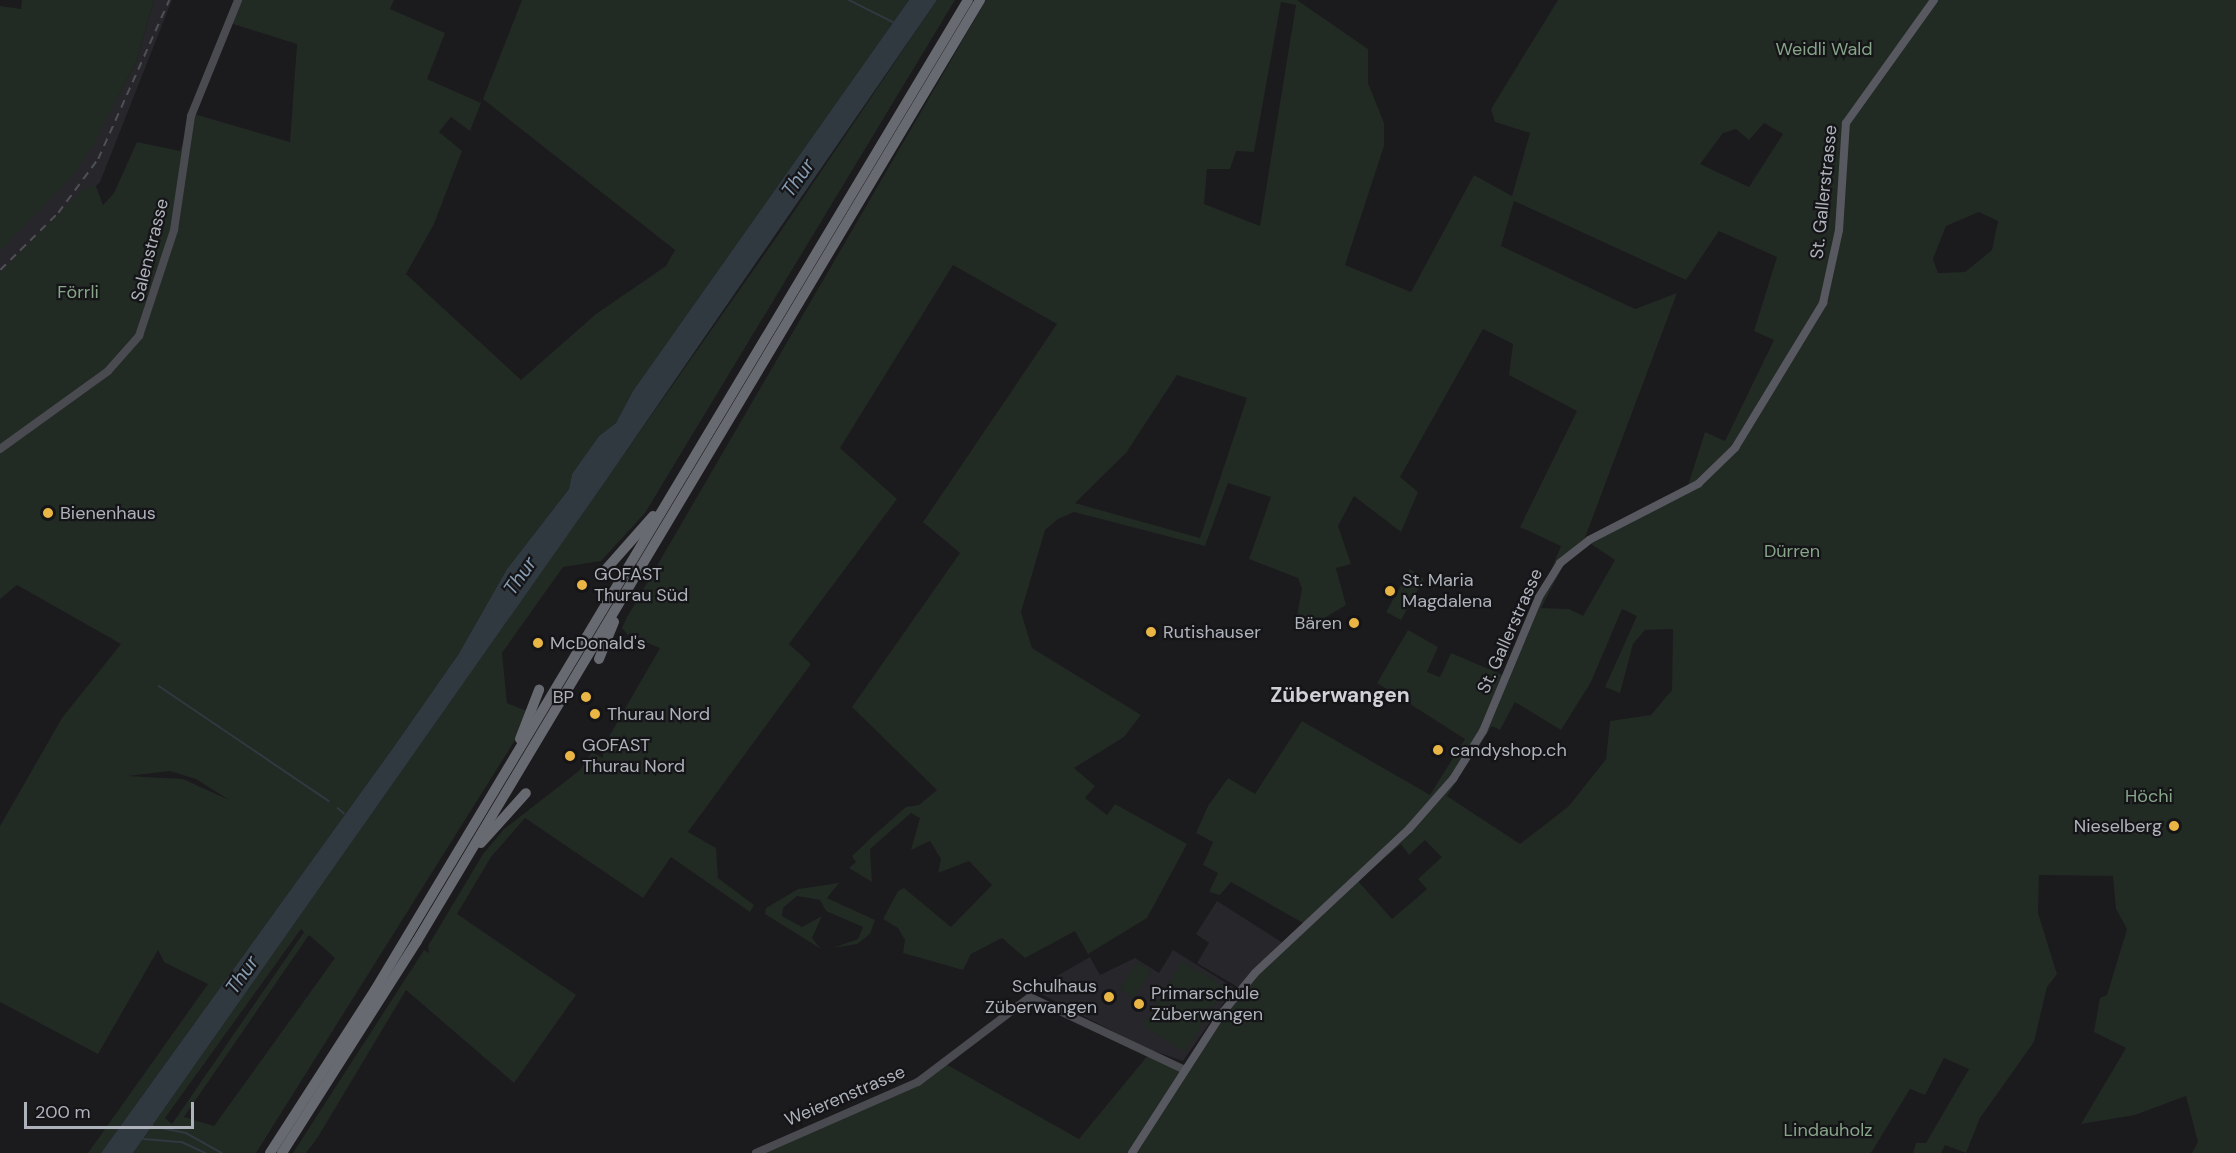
<!DOCTYPE html>
<html>
<head>
<meta charset="utf-8">
<style>
  body { margin:0 }
  #map { position:relative; width:2236px; height:1153px; overflow:hidden; background:#1b1a1d; font-family:"DM Sans",sans-serif }
  div>[style] { position:absolute }
  .built>* { inset:0; background:#27262a }
  .green>* { inset:0; background:#222a24 }
  .water>* { inset:0; background:#313940 }
  .stream>* { height:1.5px; margin:-0.75px; padding:0 0.75px; transform-origin:0.75px; border-radius:0.75px; background:#313940 }
  .secondary>* { height:8px; margin:-4px; padding:0 4px; transform-origin:4px; border-radius:4px; background:#4a4b51 }
  .primary>* { height:8px; margin:-4px; padding:0 4px; transform-origin:4px; border-radius:4px; background:#585960 }
  .highway>* { height:10px; margin:-5px; padding:0 5px; transform-origin:5px; border-radius:5px; background:#686a72 }
  .rail>* { height:1.5px; margin-top:-0.75px; transform-origin:0; background:repeating-linear-gradient(90deg,#4f5056 0 8px,transparent 0 14px) }
  .dots>* { width:16px; height:16px; translate:-50% -50%; box-sizing:border-box; border:3px solid #151518; border-radius:50% }
  span { translate:-50% -50%; white-space:nowrap; text-align:center; line-height:1.15; -webkit-text-stroke:4.5px #151518; paint-order:stroke }
  .park-label { font-size:18px; color:#86a589 }
  .street-label { font-size:18px; color:#aeb2bb }
  .poi-label { font-size:18px; color:#aeb2bb }
  .left { translate:0 -50%; text-align:left }
  .right { translate:-100% -50%; text-align:right }
  .water-label { font-size:20px; color:#879eb4; font-style:italic }
  .quarter-label { font-size:21px; color:#cfd1d7; font-weight:700 }
  .scale { position:absolute; left:24px; top:1102px; width:170px; height:27px; box-sizing:border-box; border:3px solid #aeb2bb; border-top:0; padding-left:8px; font-size:18px; line-height:21px; white-space:nowrap; color:#aeb2bb; -webkit-text-stroke:4px #151518; paint-order:stroke }
</style>
</head>
<body>
<div id="map">
  <div class="built">
    <div style="clip-path:polygon(154px 0,172px 0,100px 182px,0 280px,0 251px,119px 95px,137px 60px)"></div>
    <div style="clip-path:polygon(1217px 901px,1283px 943px,1241px 989px,1197px 963px,1209px 943px,1196px 934px)"></div>
    <div style="clip-path:polygon(1173px 950px,1234px 988px,1183px 1061px,1145px 1048px,1041px 994px,1057px 976px,1090px 957px,1100px 975px,1135px 958px,1159px 973px)"></div>
  </div>
  <div class="green">
    <div style="clip-path:polygon(22px 0,154px 0,137px 60px,94px 144px,71px 178px,0 251px,0 6px,21px 9px)"></div>
    <div style="clip-path:polygon(evenodd,238px 0,394px 0,390px 9px,445px 33px,427px 79px,481px 103px,470px 131px,451px 117px,439px 132px,462px 151px,434px 224px,406px 274px,521px 380px,596px 314px,666px 266px,675px 250px,483px 99px,522px 0,909px 0,633px 391px,616px 423px,599px 436px,572px 474px,569px 489px,507px 569px,458px 655px,393px 748px,101px 1153px,88px 1153px,208px 984px,164px 962px,158px 950px,98px 1054px,0 1002px,0 826px,62px 718px,121px 644px,17px 585px,0 599px,0 273px,85px 188px,96px 186px,103px 205px,114px 193px,137px 142px,180px 151px,238px 0,230px 23px,297px 44px,290px 142px,194px 114px,230px 23px,238px 0,170px 771px,196px 779px,229px 800px,183px 779px,128px 776px,170px 771px)"></div>
    <div style="clip-path:polygon(evenodd,937px 0,955px 0,645px 513px,601px 561px,563px 567px,502px 653px,507px 703px,527px 711px,517px 737px,256px 1153px,133px 1153px,778px 235px,937px 0,301px 929px,304px 932px,172px 1124px,165px 1118px,301px 929px,937px 0,309px 935px,335px 958px,214px 1126px,184px 1117px,309px 935px)"></div>
    <div style="clip-path:polygon(evenodd,986px 0,1297px 0,1368px 49px,1368px 83px,1384px 123px,1384px 146px,1345px 265px,1411px 292px,1474px 175px,1512px 196px,1530px 133px,1495px 122px,1491px 109px,1558px 0,2236px 0,2236px 1153px,2192px 1153px,2198px 1142px,2186px 1096px,2135px 1115px,2081px 1124px,2126px 1048px,2094px 1032px,2100px 998px,2107px 995px,2127px 929px,2116px 909px,2113px 876px,2039px 875px,2038px 913px,2057px 974px,2047px 987px,2034px 1042px,1980px 1118px,1966px 1153px,1945px 1145px,1941px 1153px,1913px 1153px,1916px 1143px,1926px 1143px,1969px 1069px,1944px 1058px,1925px 1095px,1910px 1089px,1871px 1153px,758px 1153px,897px 1092px,944px 1063px,1079px 1139px,1149px 1054px,1185px 1070px,1223px 1013px,1303px 923px,1231px 882px,1220px 895px,1209px 892px,1218px 873px,1203px 865px,1213px 842px,1196px 833px,1208px 806px,1228px 778px,1255px 794px,1302px 721px,1430px 795px,1465px 739px,1377px 683px,1408px 630px,1438px 647px,1427px 672px,1440px 677px,1451px 653px,1507px 677px,1561px 546px,1520px 527px,1577px 411px,1509px 375px,1513px 344px,1483px 329px,1400px 477px,1418px 492px,1401px 532px,1354px 496px,1338px 526px,1351px 564px,1336px 568px,1346px 605px,1303px 631px,1296px 621px,1302px 589px,1298px 578px,1249px 559px,1271px 497px,1228px 483px,1205px 546px,1074px 512px,1058px 519px,1045px 530px,1021px 612px,1032px 648px,1141px 715px,1124px 737px,1074px 768px,1095px 786px,1085px 798px,1107px 815px,1115px 804px,1187px 844px,1147px 918px,1088px 954px,1075px 931px,1025px 958px,1002px 938px,971px 954px,963px 970px,903px 953px,905px 940px,898px 928px,883px 919px,898px 891px,904px 888px,951px 927px,992px 885px,969px 861px,938px 873px,941px 859px,930px 841px,911px 850px,920px 818px,911px 813px,870px 849px,872px 882px,849px 868px,856px 862px,852px 856px,873px 836px,906px 807px,919px 805px,937px 790px,852px 707px,960px 553px,923px 522px,1057px 324px,953px 265px,840px 448px,897px 499px,789px 644px,811px 664px,688px 832px,716px 848px,718px 878px,754px 905px,750px 912px,671px 857px,643px 898px,525px 818px,491px 857px,457px 914px,576px 995px,514px 1083px,406px 990px,318px 1137px,306px 1153px,293px 1153px,424px 950px,429px 953px,428px 946px,483px 854px,504px 829px,580px 770px,592px 752px,603px 758px,603px 747px,660px 648px,628px 635px,622px 628px,626px 619px,986px 0,1281px 2px,1296px 5px,1260px 226px,1204px 204px,1207px 169px,1230px 169px,1236px 151px,1254px 152px,1281px 2px,986px 0,1764px 123px,1783px 134px,1749px 187px,1700px 164px,1723px 133px,1736px 129px,1749px 140px,1764px 123px,986px 0,1514px 201px,1686px 280px,1719px 231px,1777px 257px,1754px 331px,1774px 340px,1725px 441px,1705px 432px,1686px 492px,1583px 543px,1677px 293px,1635px 309px,1501px 246px,1514px 201px,986px 0,1979px 212px,1998px 221px,1992px 250px,1965px 272px,1938px 273px,1933px 259px,1946px 226px,1979px 212px,986px 0,1177px 375px,1247px 398px,1200px 538px,1075px 503px,1126px 453px,1177px 375px,986px 0,1591px 544px,1615px 560px,1583px 616px,1569px 609px,1541px 608px,1563px 566px,1591px 544px,986px 0,1622px 609px,1637px 616px,1605px 687px,1620px 693px,1633px 644px,1645px 630px,1673px 629px,1672px 690px,1651px 715px,1610px 721px,1606px 759px,1569px 806px,1520px 844px,1447px 796px,1492px 726px,1500px 730px,1515px 702px,1561px 730px,1591px 682px,1622px 609px,986px 0,1425px 840px,1442px 857px,1418px 879px,1427px 889px,1392px 919px,1358px 881px,1401px 844px,1409px 855px,1425px 840px)"></div>
    <div style="clip-path:polygon(1410px 569px,1424px 579px,1401px 620px,1386px 612px)"></div>
    <div style="clip-path:polygon(839px 883px,827px 898px,875px 920px,870px 934px,857px 944px,833px 948px,858px 939px,863px 927px,826px 911px,820px 900px,797px 896px,783px 908px,782px 916px,802px 927px,822px 916px,812px 938px,821px 949px,765px 914px,766px 908px,798px 889px)"></div>
    <div style="clip-path:polygon(1182px 961px,1225px 987px,1185px 1052px,1143px 1026px)"></div>
    <div style="clip-path:polygon(1136px 962px,1151px 971px,1134px 998px,1120px 989px)"></div>
  </div>
  <div class="water">
    <div style="clip-path:polygon(909px 0,937px 0,602px 486px,133px 1153px,101px 1153px,393px 748px,458px 655px,507px 569px,569px 489px,572px 474px,599px 436px,616px 423px,633px 391px)"></div>
  </div>
  <div class="stream">
    <div style="left:849px;top:0;width:49px;rotate:26.6deg"></div>
    <div style="left:159px;top:686px;width:205px;rotate:34.1deg"></div>
    <div style="left:338px;top:808px;width:8px;rotate:40deg"></div>
    <div style="left:151px;top:1126px;width:36px;rotate:11deg"></div>
    <div style="left:186px;top:1133px;width:41px;rotate:29.1deg"></div>
    <div style="left:144px;top:1139px;width:38px;rotate:5deg"></div>
    <div style="left:182px;top:1142px;width:26px;rotate:25deg"></div>
  </div>
  <div class="secondary">
    <div style="left:0;top:449px;width:133px;rotate:-35.8deg"></div>
    <div style="left:108px;top:371px;width:47px;rotate:-48.5deg"></div>
    <div style="left:139px;top:336px;width:112px;rotate:-71.7deg"></div>
    <div style="left:174px;top:230px;width:115px;rotate:-81.5deg"></div>
    <div style="left:191px;top:116px;width:125px;rotate:-67.9deg"></div>
    <div style="left:756px;top:1153px;width:177px;rotate:-23.7deg"></div>
    <div style="left:918px;top:1082px;width:141px;rotate:-37.2deg"></div>
    <div style="left:1030px;top:997px;width:171px;rotate:25.2deg"></div>
  </div>
  <div class="primary">
    <div style="left:1132px;top:1153px;width:168px;rotate:-57.2deg"></div>
    <div style="left:1223px;top:1012px;width:50px;rotate:-50.6deg"></div>
    <div style="left:1255px;top:973px;width:211px;rotate:-43.1deg"></div>
    <div style="left:1409px;top:829px;width:67px;rotate:-48.7deg"></div>
    <div style="left:1453px;top:779px;width:57px;rotate:-58deg"></div>
    <div style="left:1483px;top:731px;width:145px;rotate:-67.3deg"></div>
    <div style="left:1539px;top:597px;width:40px;rotate:-58deg"></div>
    <div style="left:1560px;top:563px;width:37px;rotate:-38deg"></div>
    <div style="left:1589px;top:540px;width:123px;rotate:-27.2deg"></div>
    <div style="left:1698px;top:484px;width:52px;rotate:-44.2deg"></div>
    <div style="left:1735px;top:448px;width:170px;rotate:-58.7deg"></div>
    <div style="left:1823px;top:303px;width:75px;rotate:-77.6deg"></div>
    <div style="left:1839px;top:230px;width:107px;rotate:-86.3deg"></div>
    <div style="left:1846px;top:123px;width:151px;rotate:-54.4deg"></div>
  </div>
  <div class="highway">
    <div style="left:600px;top:576px;width:80px;rotate:-48.5deg"></div>
    <div style="left:599px;top:659px;width:40px;rotate:-68deg"></div>
    <div style="left:520px;top:739px;width:53px;rotate:-68.8deg"></div>
    <div style="left:481px;top:843px;width:67px;rotate:-48deg"></div>
    <div style="left:270px;top:1153px;width:194px;rotate:-57.2deg"></div>
    <div style="left:375px;top:990px;width:1154px;rotate:-59.08deg"></div>
    <div style="left:282px;top:1153px;width:251px;rotate:-57.5deg"></div>
    <div style="left:417px;top:941px;width:1097px;rotate:-59.11deg"></div>
  </div>
  <div class="rail">
    <div style="left:0;top:270px;width:81px;rotate:-44.5deg"></div>
    <div style="left:58px;top:213px;width:67px;rotate:-53.5deg"></div>
    <div style="left:98px;top:159px;width:174px;rotate:-65.9deg"></div>
  </div>
  <div class="dots">
    <div style="left:48px;top:513px;background:#e9b646"></div>
    <div style="left:582px;top:585px;background:#e9b646"></div>
    <div style="left:1390px;top:591px;background:#e9b646"></div>
    <div style="left:1354px;top:623px;background:#e9b646"></div>
    <div style="left:1151px;top:632px;background:#e9b646"></div>
    <div style="left:538px;top:643px;background:#e9b646"></div>
    <div style="left:586px;top:697px;background:#e9b646"></div>
    <div style="left:595px;top:714px;background:#e9b646"></div>
    <div style="left:1438px;top:750px;background:#e9b646"></div>
    <div style="left:570px;top:756px;background:#e9b646"></div>
    <div style="left:2174px;top:826px;background:#e9b646"></div>
    <div style="left:1109px;top:997px;background:#e9b646"></div>
    <div style="left:1139px;top:1004px;background:#e9b646"></div>
  </div>
  <div class="park-label">
    <span style="left:1824px;top:49px">Weidli Wald</span>
    <span style="left:78px;top:292px">Förrli</span>
    <span style="left:1792px;top:551px">Dürren</span>
    <span style="left:2149px;top:796px">Höchi</span>
    <span style="left:1828px;top:1130px">Lindauholz</span>
  </div>
  <div class="street-label">
    <span style="left:1824px;top:192px;rotate:-84deg">St. Gallerstrasse</span>
    <span style="left:150px;top:250px;rotate:-76deg">Salenstrasse</span>
    <span style="left:1510px;top:631px;rotate:-66deg">St. Gallerstrasse</span>
    <span style="left:845px;top:1096px;rotate:-23deg">Weierenstrasse</span>
  </div>
  <div class="poi-label">
    <span class="left" style="left:60px;top:513px">Bienenhaus</span>
    <span class="left" style="left:594px;top:585px">GOFAST<br>Thurau Süd</span>
    <span class="left" style="left:1402px;top:591px">St. Maria<br>Magdalena</span>
    <span class="right" style="left:1342px;top:623px">Bären</span>
    <span class="left" style="left:1163px;top:632px">Rutishauser</span>
    <span class="left" style="left:550px;top:643px">McDonald's</span>
    <span class="right" style="left:574px;top:697px">BP</span>
    <span class="left" style="left:607px;top:714px">Thurau Nord</span>
    <span class="left" style="left:582px;top:756px">GOFAST<br>Thurau Nord</span>
    <span class="left" style="left:1450px;top:750px">candyshop.ch</span>
    <span class="right" style="left:2162px;top:826px">Nieselberg</span>
    <span class="right" style="left:1097px;top:997px">Schulhaus<br>Züberwangen</span>
    <span class="left" style="left:1151px;top:1004px">Primarschule<br>Züberwangen</span>
  </div>
  <div class="water-label">
    <span style="left:798px;top:178px;rotate:-55deg">Thur</span>
    <span style="left:520px;top:576px;rotate:-55deg">Thur</span>
    <span style="left:242px;top:975px;rotate:-55deg">Thur</span>
  </div>
  <div class="quarter-label">
    <span style="left:1340px;top:695px">Züberwangen</span>
  </div>
  <div class="scale">200 m</div>
</div>
</body>
</html>
